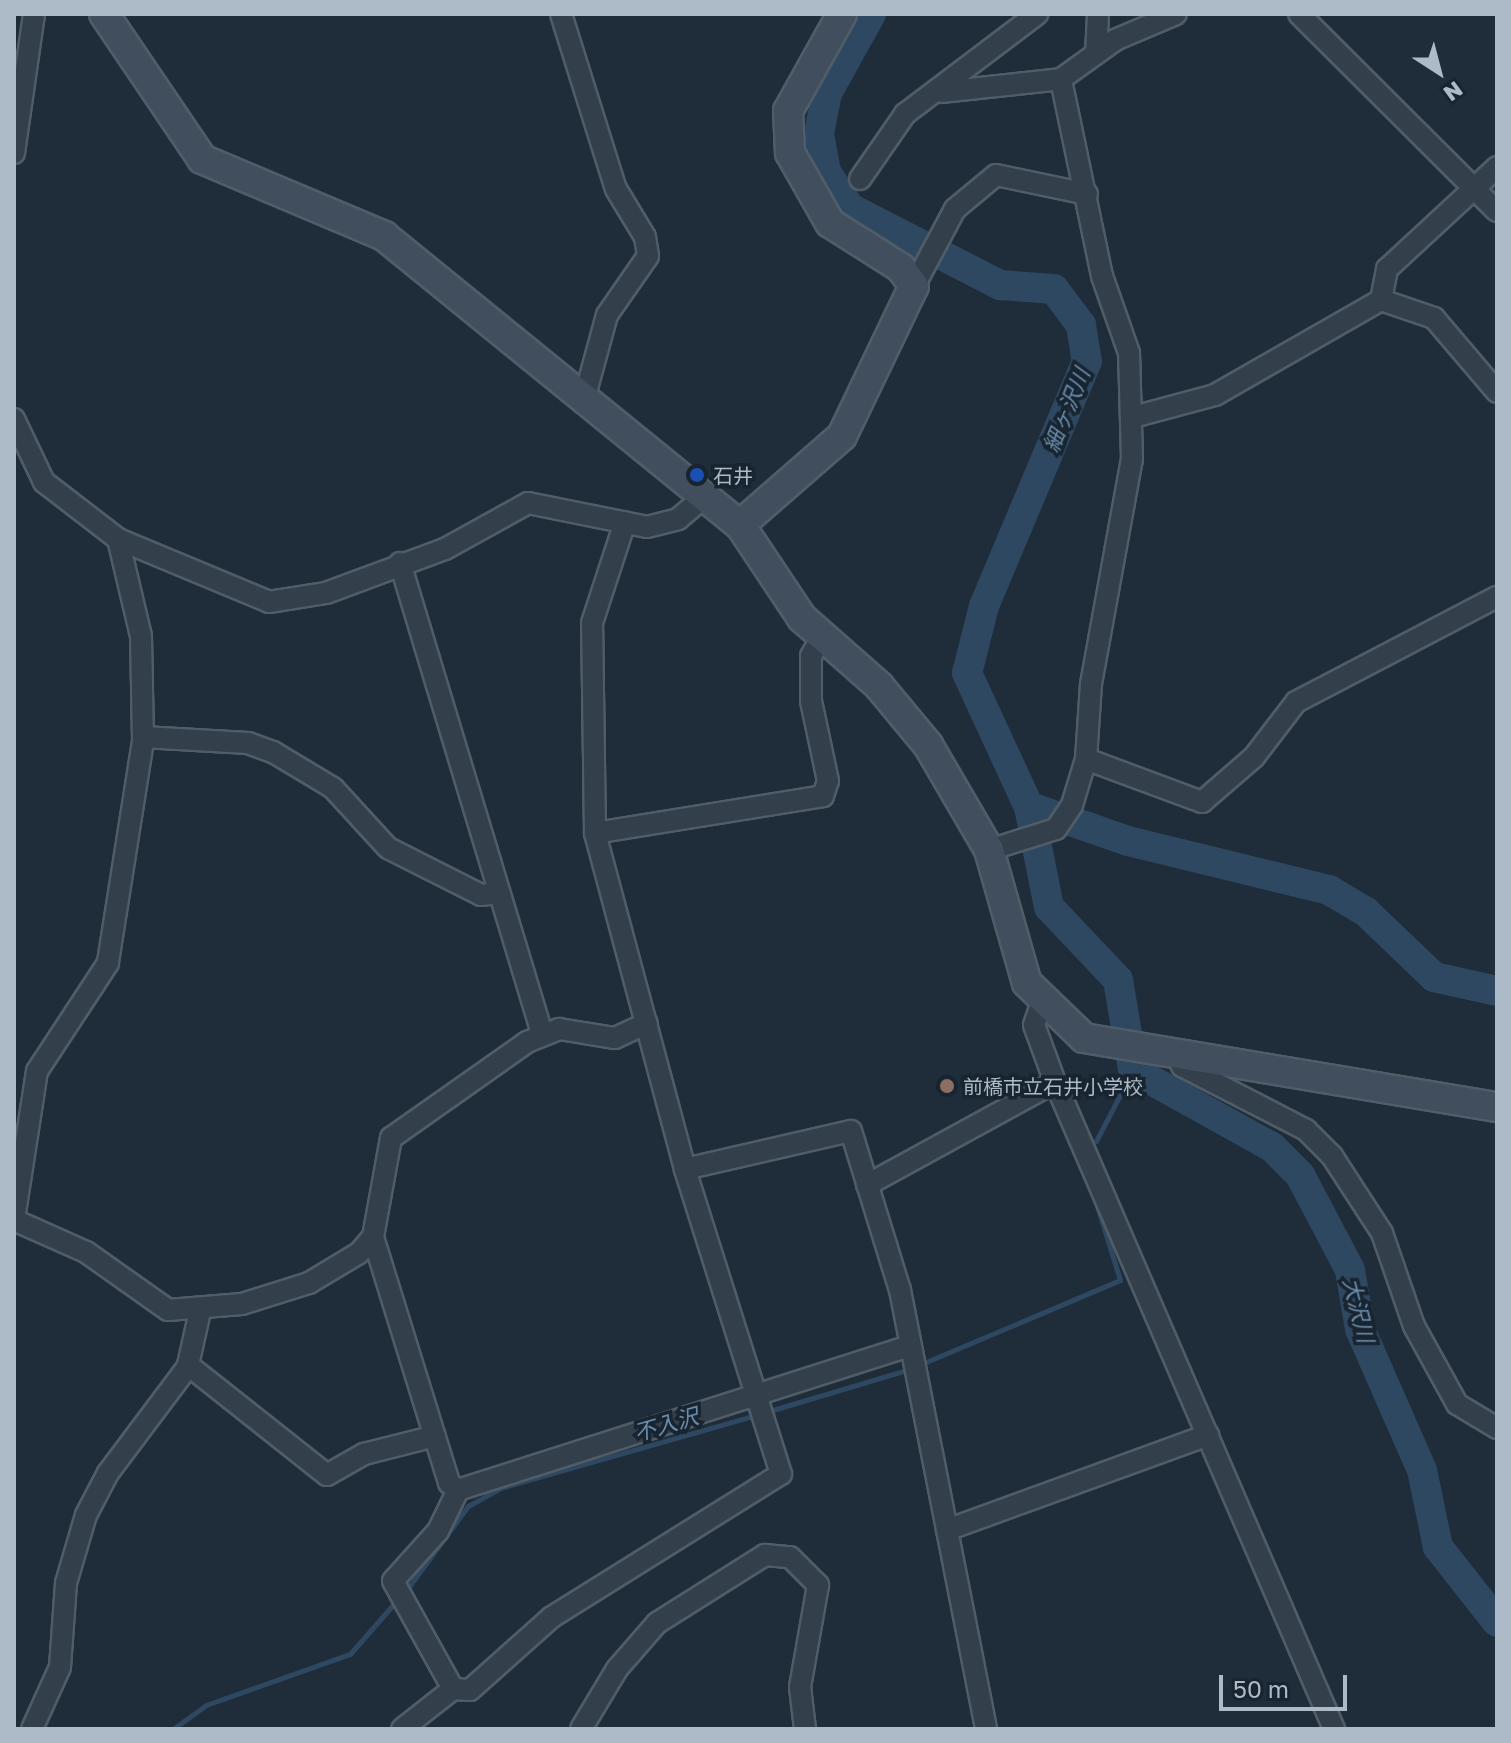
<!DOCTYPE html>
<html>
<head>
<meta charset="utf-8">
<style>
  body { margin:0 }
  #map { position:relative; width:1511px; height:1743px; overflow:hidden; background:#1f2d3a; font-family:"Golos Text","Noto Sans JP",sans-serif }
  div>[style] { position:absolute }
  .stream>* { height:5px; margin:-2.5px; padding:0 2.5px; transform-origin:2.5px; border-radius:2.5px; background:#2f4861 }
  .river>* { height:30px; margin:-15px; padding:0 15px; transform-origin:15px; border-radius:15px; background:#2f4861 }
  .roads { filter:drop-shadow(2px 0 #505d68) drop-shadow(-2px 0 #505d68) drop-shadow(0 2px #505d68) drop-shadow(0 -2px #505d68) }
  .street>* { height:20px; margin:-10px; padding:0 10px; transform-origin:10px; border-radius:10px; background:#333f4a }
  .secondary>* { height:28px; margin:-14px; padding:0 14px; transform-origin:14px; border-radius:14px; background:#414e5e }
  .dots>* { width:22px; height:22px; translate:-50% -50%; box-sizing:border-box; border:4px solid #18242f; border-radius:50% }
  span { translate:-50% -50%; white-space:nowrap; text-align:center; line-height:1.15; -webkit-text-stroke:7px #18242f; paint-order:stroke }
  .poi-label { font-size:20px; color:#adbac7 }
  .left { translate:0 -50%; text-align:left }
  .water-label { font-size:22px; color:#6b8dad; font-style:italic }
  .frame { position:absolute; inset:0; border:16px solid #adbac7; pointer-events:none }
  .north { position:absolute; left:1399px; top:32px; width:80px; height:80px; -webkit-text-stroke:6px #18242f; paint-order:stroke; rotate:144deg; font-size:22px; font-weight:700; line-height:32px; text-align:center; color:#adbac7 }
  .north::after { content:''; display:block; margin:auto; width:28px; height:36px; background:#adbac7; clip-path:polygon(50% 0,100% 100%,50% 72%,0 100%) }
  .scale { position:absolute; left:1219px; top:1675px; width:128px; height:36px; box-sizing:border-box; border:4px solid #adbac7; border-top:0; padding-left:10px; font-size:24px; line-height:28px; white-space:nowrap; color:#adbac7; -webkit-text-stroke:6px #18242f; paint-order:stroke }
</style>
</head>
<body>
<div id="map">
  <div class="stream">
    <div style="left:1096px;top:1141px;width:80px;rotate:-62.5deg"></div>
    <div style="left:919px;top:1365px;width:218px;rotate:-22.9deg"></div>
    <div style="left:1120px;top:1280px;width:118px;rotate:-107.2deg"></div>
    <div style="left:766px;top:1412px;width:150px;rotate:-16.6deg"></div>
    <div style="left:405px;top:1592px;width:107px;rotate:-53.8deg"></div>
    <div style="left:468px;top:1506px;width:37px;rotate:-29deg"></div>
    <div style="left:500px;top:1488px;width:267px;rotate:-15.9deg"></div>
    <div style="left:173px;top:1729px;width:41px;rotate:-36deg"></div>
    <div style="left:206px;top:1705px;width:153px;rotate:-19.5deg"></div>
    <div style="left:350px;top:1654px;width:73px;rotate:-48.9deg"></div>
  </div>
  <div class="river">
    <div style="left:871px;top:14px;width:90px;rotate:119.1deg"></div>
    <div style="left:827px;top:93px;width:41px;rotate:101.3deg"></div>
    <div style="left:819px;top:133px;width:40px;rotate:80deg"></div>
    <div style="left:826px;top:172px;width:43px;rotate:56.3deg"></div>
    <div style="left:850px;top:208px;width:169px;rotate:27.2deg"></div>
    <div style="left:1000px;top:285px;width:54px;rotate:4.2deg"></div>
    <div style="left:1054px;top:289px;width:45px;rotate:53.1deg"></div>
    <div style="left:1081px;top:325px;width:36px;rotate:81deg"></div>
    <div style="left:1087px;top:361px;width:266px;rotate:112.8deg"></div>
    <div style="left:984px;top:606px;width:69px;rotate:104.2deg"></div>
    <div style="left:967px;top:673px;width:148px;rotate:65.2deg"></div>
    <div style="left:1029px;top:807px;width:102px;rotate:78.7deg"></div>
    <div style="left:1049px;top:907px;width:100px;rotate:46.6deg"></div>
    <div style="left:1118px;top:980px;width:91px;rotate:80.5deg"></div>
    <div style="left:1133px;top:1070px;width:159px;rotate:29deg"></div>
    <div style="left:1272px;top:1147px;width:40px;rotate:45deg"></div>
    <div style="left:1300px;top:1175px;width:107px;rotate:62.2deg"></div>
    <div style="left:1350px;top:1270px;width:60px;rotate:80.4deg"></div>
    <div style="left:1360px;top:1329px;width:154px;rotate:66.3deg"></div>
    <div style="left:1422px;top:1470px;width:79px;rotate:78.3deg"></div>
    <div style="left:1438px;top:1547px;width:95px;rotate:51.8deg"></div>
    <div style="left:1036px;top:809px;width:97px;rotate:19.2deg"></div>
    <div style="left:1128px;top:841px;width:207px;rotate:13.7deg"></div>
    <div style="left:1329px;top:890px;width:43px;rotate:30.7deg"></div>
    <div style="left:1366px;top:912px;width:94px;rotate:43.7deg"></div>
    <div style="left:1434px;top:977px;width:65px;rotate:12.5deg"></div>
  </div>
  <div class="roads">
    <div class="street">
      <div style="left:561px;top:14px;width:183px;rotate:72.6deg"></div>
      <div style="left:616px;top:189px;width:56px;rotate:58.9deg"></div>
      <div style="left:645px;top:237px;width:19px;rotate:81deg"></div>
      <div style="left:648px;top:256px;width:72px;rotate:124.8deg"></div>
      <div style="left:607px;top:315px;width:91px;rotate:105.3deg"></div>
      <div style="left:1299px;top:14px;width:279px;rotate:44.9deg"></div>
      <div style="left:1096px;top:53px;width:39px;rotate:-87deg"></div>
      <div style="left:942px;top:92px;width:120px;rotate:-6.2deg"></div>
      <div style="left:14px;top:153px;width:140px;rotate:-81.8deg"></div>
      <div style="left:860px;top:179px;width:79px;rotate:-55.3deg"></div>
      <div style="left:905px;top:114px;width:166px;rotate:-37.1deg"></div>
      <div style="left:914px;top:286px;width:87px;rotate:-62deg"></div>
      <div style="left:955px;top:209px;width:53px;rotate:-39.7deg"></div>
      <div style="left:996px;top:175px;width:93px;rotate:11.8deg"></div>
      <div style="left:1381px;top:300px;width:32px;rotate:-79deg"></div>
      <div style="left:1387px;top:269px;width:150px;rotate:-42.8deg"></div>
      <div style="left:1133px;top:417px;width:85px;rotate:-15deg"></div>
      <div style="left:1215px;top:395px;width:191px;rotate:-29.8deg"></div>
      <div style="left:1381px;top:300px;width:56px;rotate:18.8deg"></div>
      <div style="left:1434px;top:318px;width:97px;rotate:49.6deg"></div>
      <div style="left:14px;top:419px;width:70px;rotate:64.5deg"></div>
      <div style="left:44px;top:482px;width:93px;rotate:37.6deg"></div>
      <div style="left:118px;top:539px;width:100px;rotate:76.7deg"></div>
      <div style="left:141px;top:636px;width:105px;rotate:88.9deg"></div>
      <div style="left:143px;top:741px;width:225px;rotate:99deg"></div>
      <div style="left:108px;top:963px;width:129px;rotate:123.3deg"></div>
      <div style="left:37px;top:1071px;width:150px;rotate:98.8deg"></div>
      <div style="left:118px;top:539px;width:164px;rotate:22.6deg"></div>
      <div style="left:269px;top:602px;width:58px;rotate:-9deg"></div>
      <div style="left:326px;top:593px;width:127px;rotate:-20.3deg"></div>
      <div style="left:445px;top:549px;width:95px;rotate:-29deg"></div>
      <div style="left:528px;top:503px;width:121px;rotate:11.4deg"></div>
      <div style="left:647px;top:527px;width:32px;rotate:-14deg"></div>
      <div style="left:678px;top:519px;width:35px;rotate:-40deg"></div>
      <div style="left:400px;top:563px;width:490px;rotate:73.2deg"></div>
      <div style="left:143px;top:737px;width:105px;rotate:3.3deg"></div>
      <div style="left:248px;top:743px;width:27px;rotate:20deg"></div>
      <div style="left:273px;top:752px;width:70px;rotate:31deg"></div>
      <div style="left:333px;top:788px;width:81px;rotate:47.5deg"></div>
      <div style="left:388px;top:848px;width:104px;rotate:26.8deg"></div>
      <div style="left:481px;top:895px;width:18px;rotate:-6deg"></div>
      <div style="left:1086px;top:759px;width:124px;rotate:20.3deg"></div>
      <div style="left:1202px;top:802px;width:69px;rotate:-40.9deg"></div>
      <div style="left:1254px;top:757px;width:69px;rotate:-52.6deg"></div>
      <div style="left:1296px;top:702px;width:227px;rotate:-27.6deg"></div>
      <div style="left:595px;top:833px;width:231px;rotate:-9.2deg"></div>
      <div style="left:823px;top:796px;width:16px;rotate:-72deg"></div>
      <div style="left:828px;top:781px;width:82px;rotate:-102deg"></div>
      <div style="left:811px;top:701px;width:45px;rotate:-90deg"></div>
      <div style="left:811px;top:656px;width:20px;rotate:-60deg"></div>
      <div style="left:989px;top:850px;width:70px;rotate:-17.4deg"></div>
      <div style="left:1056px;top:829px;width:29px;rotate:-56deg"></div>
      <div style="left:1072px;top:805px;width:48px;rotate:-73.1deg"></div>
      <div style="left:1086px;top:759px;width:75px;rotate:-86.2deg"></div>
      <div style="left:1091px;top:684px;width:229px;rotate:-79.7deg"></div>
      <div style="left:1132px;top:459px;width:106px;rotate:-91.6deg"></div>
      <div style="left:1129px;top:353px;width:82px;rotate:-109.3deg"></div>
      <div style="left:1102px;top:276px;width:201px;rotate:-101.8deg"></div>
      <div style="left:1061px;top:79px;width:67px;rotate:-35.8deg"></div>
      <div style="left:1115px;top:40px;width:66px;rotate:-23.1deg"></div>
      <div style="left:1041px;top:1004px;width:22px;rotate:108deg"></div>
      <div style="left:1034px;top:1025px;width:61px;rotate:69.8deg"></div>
      <div style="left:1055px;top:1082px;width:705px;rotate:66.67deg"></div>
      <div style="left:1177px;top:1055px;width:12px;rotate:66deg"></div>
      <div style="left:1182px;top:1066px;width:140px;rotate:27.3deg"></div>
      <div style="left:1306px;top:1130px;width:37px;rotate:45deg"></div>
      <div style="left:1332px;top:1156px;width:92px;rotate:57deg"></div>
      <div style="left:1382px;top:1233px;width:98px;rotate:71deg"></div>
      <div style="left:1414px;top:1326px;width:89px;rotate:61.1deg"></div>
      <div style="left:1457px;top:1404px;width:47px;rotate:31deg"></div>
      <div style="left:685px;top:1169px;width:170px;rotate:-12.9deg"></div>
      <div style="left:851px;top:1131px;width:166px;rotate:72.9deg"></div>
      <div style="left:900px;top:1290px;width:447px;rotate:78.9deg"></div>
      <div style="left:867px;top:1185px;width:214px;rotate:-28.7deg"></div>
      <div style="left:14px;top:1220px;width:79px;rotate:24deg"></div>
      <div style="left:86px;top:1252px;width:100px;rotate:35.3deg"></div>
      <div style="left:168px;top:1310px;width:74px;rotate:-4.6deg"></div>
      <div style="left:242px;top:1304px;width:70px;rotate:-17.4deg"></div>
      <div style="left:309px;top:1283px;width:58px;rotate:-31deg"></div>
      <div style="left:359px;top:1253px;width:21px;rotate:-49deg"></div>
      <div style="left:373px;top:1237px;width:101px;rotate:-79.7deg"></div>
      <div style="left:391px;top:1138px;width:166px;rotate:-35.2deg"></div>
      <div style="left:527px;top:1042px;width:35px;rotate:-22deg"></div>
      <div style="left:559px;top:1029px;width:57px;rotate:9.1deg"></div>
      <div style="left:615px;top:1038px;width:35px;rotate:-25deg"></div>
      <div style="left:373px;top:1237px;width:257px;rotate:72.8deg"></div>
      <div style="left:449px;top:1483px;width:11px;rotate:38deg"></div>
      <div style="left:458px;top:1490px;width:472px;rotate:-17.7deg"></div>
      <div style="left:200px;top:1311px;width:55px;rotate:102.5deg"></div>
      <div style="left:188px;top:1365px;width:177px;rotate:38.4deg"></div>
      <div style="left:327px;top:1475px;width:43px;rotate:-29.6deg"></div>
      <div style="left:364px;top:1454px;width:73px;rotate:-14.2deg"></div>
      <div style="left:458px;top:1490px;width:46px;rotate:116deg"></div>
      <div style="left:438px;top:1531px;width:67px;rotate:132deg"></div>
      <div style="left:393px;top:1581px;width:124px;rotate:60.9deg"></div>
      <div style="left:453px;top:1689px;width:17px;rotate:3deg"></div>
      <div style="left:470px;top:1690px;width:110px;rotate:-41.7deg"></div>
      <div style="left:552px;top:1617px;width:270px;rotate:-32deg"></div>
      <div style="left:781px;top:1474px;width:320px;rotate:-107.5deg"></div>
      <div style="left:685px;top:1169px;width:348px;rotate:-105deg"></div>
      <div style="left:595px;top:833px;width:210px;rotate:-90.8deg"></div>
      <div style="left:592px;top:623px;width:106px;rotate:-71.9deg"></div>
      <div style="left:947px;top:1530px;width:278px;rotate:-20deg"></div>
      <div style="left:32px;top:1729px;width:68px;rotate:-65.7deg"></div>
      <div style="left:60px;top:1667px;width:84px;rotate:-85.9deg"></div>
      <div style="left:66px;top:1583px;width:71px;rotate:-73.6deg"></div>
      <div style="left:86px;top:1515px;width:47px;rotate:-62.4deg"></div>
      <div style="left:108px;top:1473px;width:135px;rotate:-53.1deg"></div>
      <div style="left:402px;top:1729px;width:65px;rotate:-38.1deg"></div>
      <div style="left:581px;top:1729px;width:70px;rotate:-59deg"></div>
      <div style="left:617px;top:1669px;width:61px;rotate:-49deg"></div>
      <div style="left:657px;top:1623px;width:128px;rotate:-32.2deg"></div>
      <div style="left:765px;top:1555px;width:25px;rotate:5deg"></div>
      <div style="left:790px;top:1557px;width:40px;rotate:45deg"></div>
      <div style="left:818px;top:1585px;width:104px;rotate:100deg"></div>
      <div style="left:800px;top:1687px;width:42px;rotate:83.2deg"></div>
    </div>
    <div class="secondary">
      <div style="left:104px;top:14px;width:175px;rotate:55.9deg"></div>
      <div style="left:202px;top:159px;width:198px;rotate:22.9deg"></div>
      <div style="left:384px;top:236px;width:459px;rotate:39.1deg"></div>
      <div style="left:740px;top:525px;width:112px;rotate:56.3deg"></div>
      <div style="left:802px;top:618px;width:103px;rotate:41.4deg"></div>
      <div style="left:879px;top:686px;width:77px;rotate:50.3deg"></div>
      <div style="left:928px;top:745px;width:121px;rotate:59.8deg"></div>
      <div style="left:989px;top:850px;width:138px;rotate:74.1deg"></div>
      <div style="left:1027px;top:983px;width:79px;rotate:44deg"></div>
      <div style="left:1084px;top:1038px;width:419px;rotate:9.5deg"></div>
      <div style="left:740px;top:525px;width:135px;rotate:-41.1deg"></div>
      <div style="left:842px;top:436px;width:166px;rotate:-64.4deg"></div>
      <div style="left:914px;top:286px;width:22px;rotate:-126deg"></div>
      <div style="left:901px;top:268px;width:84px;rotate:-147.6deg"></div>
      <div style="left:830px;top:223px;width:81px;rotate:-119.7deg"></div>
      <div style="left:790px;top:153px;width:42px;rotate:-92.7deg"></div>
      <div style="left:788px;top:111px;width:111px;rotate:-60.9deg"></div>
    </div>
  </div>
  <div class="dots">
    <div style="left:697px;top:475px;background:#1a4fb4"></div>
    <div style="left:947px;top:1086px;background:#8d6e63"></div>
  </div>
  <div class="poi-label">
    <span class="left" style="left:713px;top:475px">石井</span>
    <span class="left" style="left:963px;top:1086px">前橋市立石井小学校</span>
  </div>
  <div class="water-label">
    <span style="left:1066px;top:410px;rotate:-68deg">細ヶ沢川</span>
    <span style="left:1359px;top:1310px;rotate:76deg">大沢川</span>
    <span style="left:666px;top:1424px;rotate:-16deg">不入沢</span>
  </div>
  <div class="frame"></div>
  <div class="north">N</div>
  <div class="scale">50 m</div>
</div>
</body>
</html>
